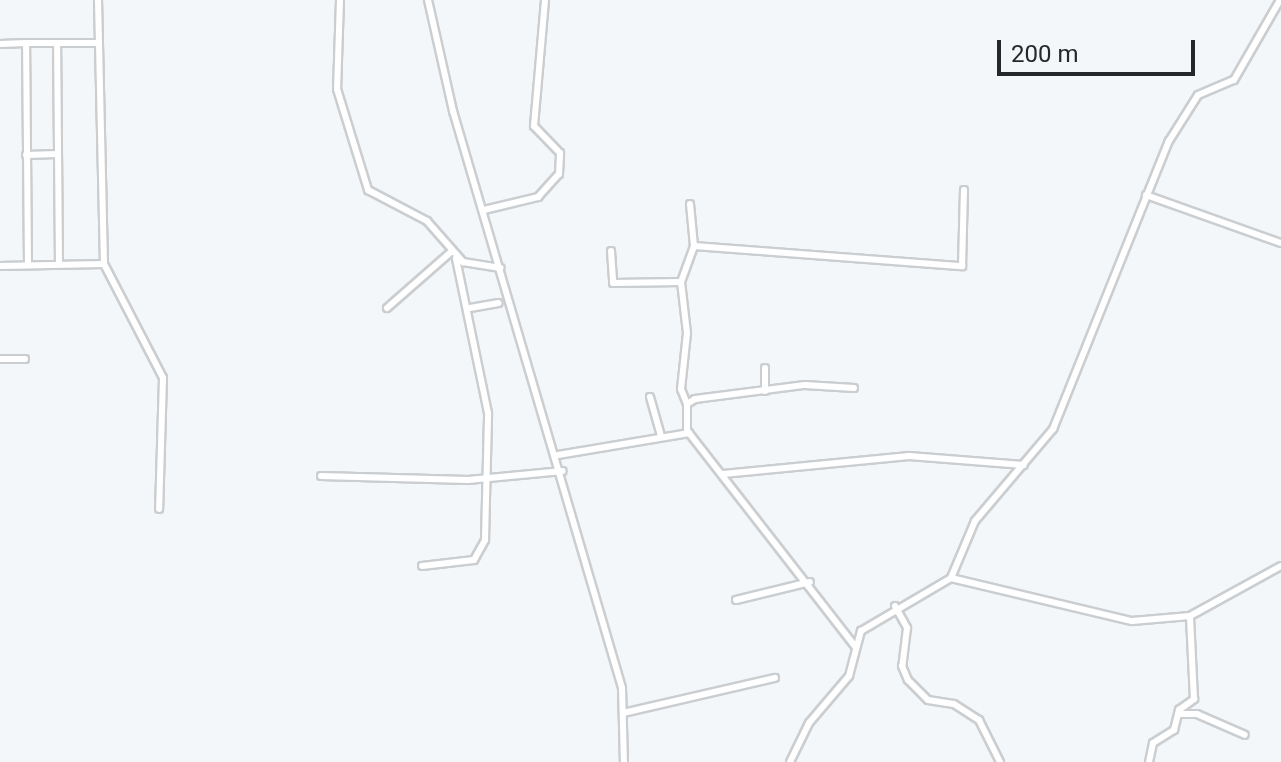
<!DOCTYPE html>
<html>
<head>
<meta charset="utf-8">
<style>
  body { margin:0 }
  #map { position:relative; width:1281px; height:762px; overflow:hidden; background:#f3f7f9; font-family:Roboto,sans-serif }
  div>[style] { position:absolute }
  .roads { filter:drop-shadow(2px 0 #cbced1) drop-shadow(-2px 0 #cbced1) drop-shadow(0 2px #cbced1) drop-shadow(0 -2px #cbced1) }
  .street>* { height:6px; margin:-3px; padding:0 3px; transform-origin:3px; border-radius:3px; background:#fff }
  span { translate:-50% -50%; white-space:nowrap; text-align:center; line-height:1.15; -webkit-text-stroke:8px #f3f7f9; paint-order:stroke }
  .scale { position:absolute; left:997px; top:40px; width:198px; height:36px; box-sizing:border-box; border:4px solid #252728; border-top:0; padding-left:10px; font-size:24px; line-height:28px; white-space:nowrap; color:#252728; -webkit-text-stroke:6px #f3f7f9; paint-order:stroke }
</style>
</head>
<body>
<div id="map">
  <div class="roads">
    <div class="street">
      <div style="left:98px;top:0;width:264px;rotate:88.7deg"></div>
      <div style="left:104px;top:264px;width:128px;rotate:62.6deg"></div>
      <div style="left:163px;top:378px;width:131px;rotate:91.7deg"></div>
      <div style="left:340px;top:0;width:89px;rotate:91.9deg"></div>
      <div style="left:337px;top:89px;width:106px;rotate:72.9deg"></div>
      <div style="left:368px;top:190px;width:67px;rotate:27.7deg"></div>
      <div style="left:427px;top:221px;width:55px;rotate:48.7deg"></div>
      <div style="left:463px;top:262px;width:38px;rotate:9deg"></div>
      <div style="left:428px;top:0;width:114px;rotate:77.3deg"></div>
      <div style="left:453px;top:111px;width:601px;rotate:73.67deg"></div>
      <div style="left:622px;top:688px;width:74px;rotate:88.5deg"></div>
      <div style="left:0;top:44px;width:26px;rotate:-2deg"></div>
      <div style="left:26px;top:155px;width:31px;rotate:-2deg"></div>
      <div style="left:1146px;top:195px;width:143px;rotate:19.6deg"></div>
      <div style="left:690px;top:204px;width:42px;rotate:84.6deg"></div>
      <div style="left:484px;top:210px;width:56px;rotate:-13.5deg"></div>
      <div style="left:538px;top:197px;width:31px;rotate:-48deg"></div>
      <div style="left:559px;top:174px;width:21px;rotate:-87deg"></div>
      <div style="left:560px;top:153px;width:37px;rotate:-134deg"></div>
      <div style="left:534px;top:126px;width:126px;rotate:-85deg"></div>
      <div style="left:611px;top:251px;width:32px;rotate:86deg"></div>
      <div style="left:613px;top:283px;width:68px;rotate:-0.8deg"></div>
      <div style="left:59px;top:264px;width:221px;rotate:-90.5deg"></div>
      <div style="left:57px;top:43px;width:42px"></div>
      <div style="left:28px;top:265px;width:222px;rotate:-90.5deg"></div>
      <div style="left:26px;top:43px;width:31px"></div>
      <div style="left:0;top:266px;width:104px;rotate:-1.1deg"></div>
      <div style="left:387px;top:308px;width:85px;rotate:-41.2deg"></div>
      <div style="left:470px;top:308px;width:29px;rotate:-10deg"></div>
      <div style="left:0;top:359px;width:25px"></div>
      <div style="left:765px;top:368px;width:23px;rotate:90deg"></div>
      <div style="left:650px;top:397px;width:41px;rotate:74.2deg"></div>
      <div style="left:687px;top:404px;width:16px;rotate:-112deg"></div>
      <div style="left:681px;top:389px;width:56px;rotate:-83.9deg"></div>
      <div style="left:687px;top:333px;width:51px;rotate:-96.7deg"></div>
      <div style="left:681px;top:282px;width:38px;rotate:-70deg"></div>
      <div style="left:694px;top:246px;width:269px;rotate:4.3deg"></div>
      <div style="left:962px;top:266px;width:76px;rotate:-88.5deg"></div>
      <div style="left:687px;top:432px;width:28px;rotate:-90deg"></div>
      <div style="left:687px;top:404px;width:9px;rotate:-32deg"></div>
      <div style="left:695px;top:399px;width:111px;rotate:-7.3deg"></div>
      <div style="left:805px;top:385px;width:49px;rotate:3.5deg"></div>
      <div style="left:558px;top:455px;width:133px;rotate:-9.5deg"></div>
      <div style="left:689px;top:433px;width:270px;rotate:52.1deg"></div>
      <div style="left:723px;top:474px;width:187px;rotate:-5.5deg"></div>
      <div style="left:909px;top:456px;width:115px;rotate:4.5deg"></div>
      <div style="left:321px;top:476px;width:147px;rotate:1.6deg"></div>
      <div style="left:468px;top:480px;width:95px;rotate:-5.4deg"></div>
      <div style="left:422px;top:566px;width:52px;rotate:-6.6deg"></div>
      <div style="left:474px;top:560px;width:23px;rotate:-61deg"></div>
      <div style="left:485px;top:540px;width:127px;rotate:-88.6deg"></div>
      <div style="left:488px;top:413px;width:158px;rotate:-101.7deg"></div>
      <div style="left:951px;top:578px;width:186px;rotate:13.4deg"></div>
      <div style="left:1132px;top:621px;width:58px;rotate:-4.9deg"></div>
      <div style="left:1190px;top:616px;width:104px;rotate:-28.8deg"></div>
      <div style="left:736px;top:600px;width:76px;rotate:-13.7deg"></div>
      <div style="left:895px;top:606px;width:25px;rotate:61deg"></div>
      <div style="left:907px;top:628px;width:38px;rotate:97deg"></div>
      <div style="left:902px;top:666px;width:15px;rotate:67deg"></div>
      <div style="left:908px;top:680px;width:28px;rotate:45deg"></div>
      <div style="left:928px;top:700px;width:26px;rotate:9deg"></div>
      <div style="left:954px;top:704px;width:30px;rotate:33deg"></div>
      <div style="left:979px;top:720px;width:47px;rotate:63.4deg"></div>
      <div style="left:623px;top:713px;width:156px;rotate:-13deg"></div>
      <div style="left:1178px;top:714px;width:19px"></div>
      <div style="left:1197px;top:714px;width:52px;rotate:23.6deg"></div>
      <div style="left:790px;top:762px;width:43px;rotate:-64deg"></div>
      <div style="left:809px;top:723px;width:62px;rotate:-49.6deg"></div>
      <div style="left:849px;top:676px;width:47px;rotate:-75.1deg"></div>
      <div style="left:861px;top:631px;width:104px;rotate:-30.5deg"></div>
      <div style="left:951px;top:578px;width:62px;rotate:-67.2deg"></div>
      <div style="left:975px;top:521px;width:121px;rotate:-49.7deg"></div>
      <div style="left:1053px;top:429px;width:310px;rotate:-68.1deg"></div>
      <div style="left:1169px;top:141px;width:54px;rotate:-57.8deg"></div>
      <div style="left:1198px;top:95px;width:39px;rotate:-23deg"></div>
      <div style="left:1234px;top:80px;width:92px;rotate:-60.1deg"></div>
      <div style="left:1149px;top:762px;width:19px;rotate:-78deg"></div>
      <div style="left:1153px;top:743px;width:25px;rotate:-32deg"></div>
      <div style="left:1174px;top:730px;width:21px;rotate:-76deg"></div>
      <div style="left:1179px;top:710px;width:19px;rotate:-36deg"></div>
      <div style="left:1194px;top:699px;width:83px;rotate:-92.8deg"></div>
    </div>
  </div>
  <div class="scale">200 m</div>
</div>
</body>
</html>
